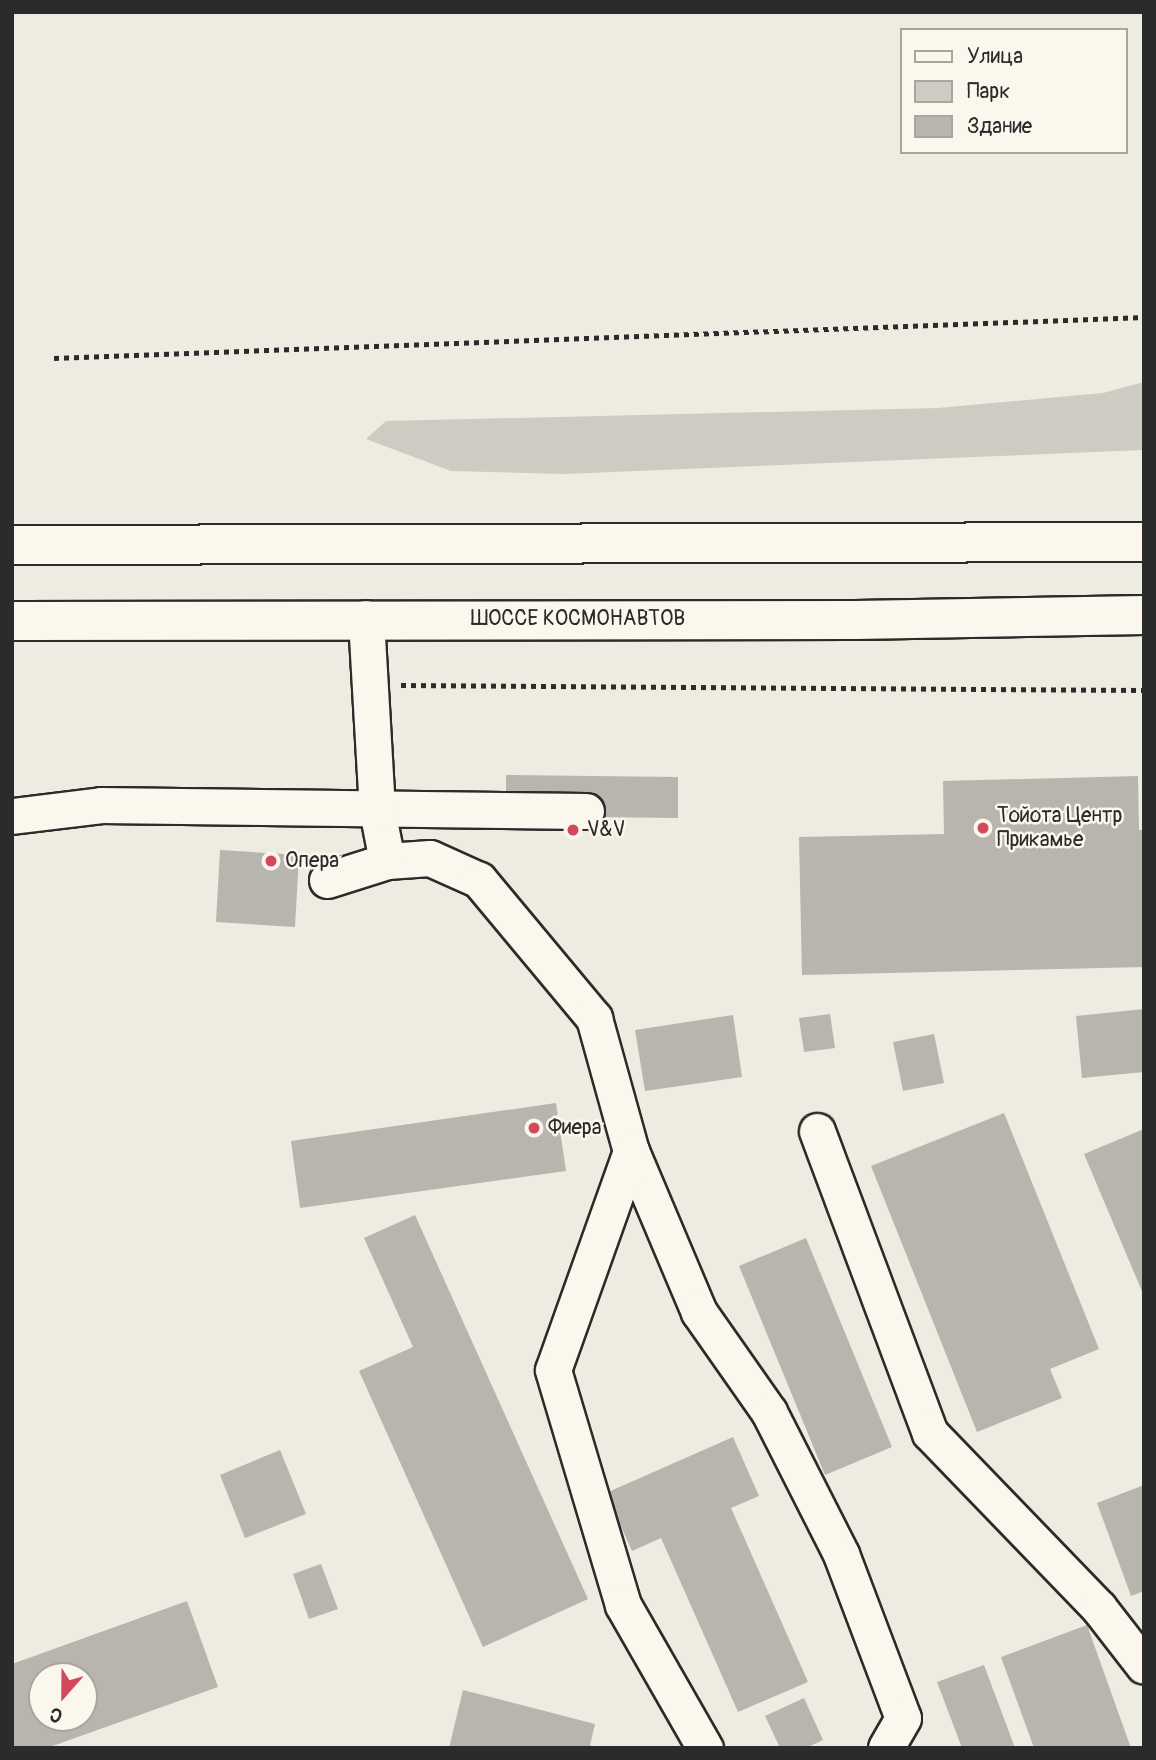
<!DOCTYPE html>
<html>
<head>
<meta charset="utf-8">
<style>
  body { margin:0 }
  #map { position:relative; width:1156px; height:1760px; overflow:hidden; background:#eeebe0; font-family:Pangolin,sans-serif }
  div>[style] { position:absolute }
  .green>* { inset:0; background:#cecbc2 }
  .building>* { inset:0; background:#b8b5ae }
  .path>* { height:4.5px; margin-top:-2.25px; transform-origin:0; background:repeating-linear-gradient(90deg,#2b2b2b 0 5px,transparent 0 10px) }
  .roads { filter:drop-shadow(2px 0 #2b2b2b) drop-shadow(-2px 0 #2b2b2b) drop-shadow(0 2px #2b2b2b) drop-shadow(0 -2px #2b2b2b) }
  .minor>* { height:35px; margin:-17.5px; padding:0 17.5px; transform-origin:17.5px; border-radius:17.5px; background:#fbf7ec }
  .major>* { height:38px; margin:-19px; padding:0 19px; transform-origin:19px; border-radius:19px; background:#fbf7ec }
  .dots>* { width:19px; height:19px; translate:-50% -50%; box-sizing:border-box; border:4px solid #fbf7ec; border-radius:50% }
  span { translate:-50% -50%; white-space:nowrap; text-align:center; line-height:1.15; -webkit-text-stroke:5px #fbf7ec; paint-order:stroke }
  .street-label { font-size:21px; color:#2b2b2b }
  .poi-label { font-size:21px; color:#2b2b2b }
  .left { translate:0 -50%; text-align:left }
  .frame { position:absolute; inset:0; border:14px solid #2b2b2b; pointer-events:none }
  .legend { position:absolute; left:900px; top:28px; width:228px; height:126px; box-sizing:border-box; background:#fbf7ec; border:2px solid #a8a59f; margin:0; padding:9px 12px; list-style:none; font-size:21px; color:#2b2b2b }
  .legend li { display:flex; align-items:center; gap:14px; height:35px }
  .legend b { width:35px; border:2px solid #a8a59f }
  .north { position:absolute; left:28px; top:1662px; width:70px; height:70px; box-sizing:border-box; background:#fbf7ec; border:2px solid #a8a59f; border-radius:50%; rotate:201deg; font-size:19px; font-weight:700; line-height:28px; text-align:center; color:#2b2b2b }
  .north::after { content:''; display:block; margin:auto; width:24px; height:32px; background:#d1495b; clip-path:polygon(50% 0,100% 100%,50% 72%,0 100%) }
</style>
</head>
<body>
<div id="map">
  <div class="green">
    <div style="clip-path:polygon(1144px 382px,1144px 450px,564px 474px,451px 471px,366px 439px,386px 421px,938px 408px,1103px 393px)"></div>
  </div>
  <div class="building">
    <div style="clip-path:polygon(506px 775px,678px 777px,678px 818px,506px 816px)"></div>
    <div style="clip-path:polygon(1138px 776px,1139px 830px,1144px 830px,1144px 967px,802px 975px,799px 837px,944px 834px,943px 781px)"></div>
    <div style="clip-path:polygon(220px 850px,299px 855px,295px 927px,216px 922px)"></div>
    <div style="clip-path:polygon(1144px 1009px,1144px 1072px,1082px 1078px,1076px 1016px)"></div>
    <div style="clip-path:polygon(830px 1014px,835px 1048px,804px 1052px,799px 1018px)"></div>
    <div style="clip-path:polygon(733px 1015px,742px 1077px,645px 1091px,635px 1030px)"></div>
    <div style="clip-path:polygon(934px 1034px,944px 1083px,903px 1091px,893px 1042px)"></div>
    <div style="clip-path:polygon(556px 1103px,566px 1171px,300px 1208px,291px 1141px)"></div>
    <div style="clip-path:polygon(1004px 1113px,1099px 1349px,1050px 1369px,1062px 1398px,977px 1432px,871px 1166px)"></div>
    <div style="clip-path:polygon(1144px 1129px,1144px 1296px,1084px 1154px)"></div>
    <div style="clip-path:polygon(415px 1215px,588px 1599px,483px 1647px,359px 1371px,413px 1347px,364px 1238px)"></div>
    <div style="clip-path:polygon(806px 1238px,892px 1447px,825px 1475px,739px 1266px)"></div>
    <div style="clip-path:polygon(733px 1437px,759px 1496px,731px 1508px,808px 1682px,738px 1712px,661px 1538px,632px 1551px,606px 1493px)"></div>
    <div style="clip-path:polygon(280px 1450px,306px 1514px,245px 1538px,220px 1475px)"></div>
    <div style="clip-path:polygon(1144px 1485px,1144px 1591px,1131px 1596px,1097px 1503px)"></div>
    <div style="clip-path:polygon(321px 1564px,338px 1609px,309px 1619px,293px 1574px)"></div>
    <div style="clip-path:polygon(evenodd,187px 1601px,218px 1687px,47px 1748px,12px 1748px,12px 1664px,187px 1601px,42px 1676px,84px 1676px,84px 1718px,42px 1718px,42px 1676px)"></div>
    <div style="clip-path:polygon(1087px 1625px,1131px 1748px,1034px 1748px,1001px 1657px)"></div>
    <div style="clip-path:polygon(984px 1665px,1015px 1748px,962px 1748px,937px 1682px)"></div>
    <div style="clip-path:polygon(463px 1690px,595px 1724px,590px 1745px,597px 1748px,449px 1748px)"></div>
    <div style="clip-path:polygon(804px 1698px,823px 1740px,806px 1748px,780px 1748px,765px 1716px)"></div>
  </div>
  <div class="path">
    <div style="left:54px;top:358px;width:1091px;rotate:-2.15deg"></div>
    <div style="left:401px;top:685px;width:743px;rotate:0.39deg"></div>
  </div>
  <div class="roads">
    <div class="minor">
      <div style="left:12px;top:816px;width:90px;rotate:-7deg"></div>
      <div style="left:101px;top:805px;width:485px;rotate:0.7deg"></div>
      <div style="left:387px;top:861px;width:43px;rotate:-4deg"></div>
      <div style="left:430px;top:858px;width:54px;rotate:24.2deg"></div>
      <div style="left:479px;top:880px;width:180px;rotate:50.2deg"></div>
      <div style="left:594px;top:1018px;width:138px;rotate:74.5deg"></div>
      <div style="left:631px;top:1151px;width:175px;rotate:67.1deg"></div>
      <div style="left:699px;top:1312px;width:122px;rotate:55deg"></div>
      <div style="left:769px;top:1412px;width:159px;rotate:63.1deg"></div>
      <div style="left:841px;top:1554px;width:175px;rotate:69.3deg"></div>
      <div style="left:903px;top:1718px;width:34px;rotate:120deg"></div>
      <div style="left:327px;top:880px;width:63px;rotate:-17.6deg"></div>
      <div style="left:387px;top:861px;width:52px;rotate:-101.1deg"></div>
      <div style="left:377px;top:810px;width:192px;rotate:-93.3deg"></div>
      <div style="left:817px;top:1131px;width:322px;rotate:69.5deg"></div>
      <div style="left:930px;top:1433px;width:243px;rotate:46deg"></div>
      <div style="left:1099px;top:1608px;width:73px;rotate:52.2deg"></div>
      <div style="left:631px;top:1151px;width:232px;rotate:109.6deg"></div>
      <div style="left:553px;top:1370px;width:245px;rotate:73.4deg"></div>
      <div style="left:623px;top:1605px;width:165px;rotate:60.2deg"></div>
    </div>
    <div class="major">
      <div style="left:12px;top:545px;width:1132px;rotate:-0.15deg"></div>
      <div style="left:12px;top:621px;width:843px;rotate:-0.07deg"></div>
      <div style="left:855px;top:620px;width:289px;rotate:-1deg"></div>
    </div>
  </div>
  <div class="dots">
    <div style="left:983px;top:828px;background:#d1495b"></div>
    <div style="left:573px;top:830px;background:#d1495b"></div>
    <div style="left:271px;top:861px;background:#d1495b"></div>
    <div style="left:534px;top:1128px;background:#d1495b"></div>
  </div>
  <div class="street-label">
    <span style="left:578px;top:619px">ШОССЕ КОСМОНАВТОВ</span>
  </div>
  <div class="poi-label">
    <span class="left" style="left:997px;top:828px">Тойота Центр<br>Прикамье</span>
    <span class="left" style="left:587px;top:830px">V&amp;V</span>
    <span class="left" style="left:285px;top:861px">Опера</span>
    <span class="left" style="left:548px;top:1128px">Фиера</span>
  </div>
  <div class="frame"></div>
  <ul class="legend">
  <li><b style="height:9px;background:#fbf7ec"></b>Улица</li>
  <li><b style="height:19px;background:#cecbc2"></b>Парк</li>
  <li><b style="height:19px;background:#b8b5ae"></b>Здание</li>
  </ul>
  <div class="north">С</div>
</div>
</body>
</html>
